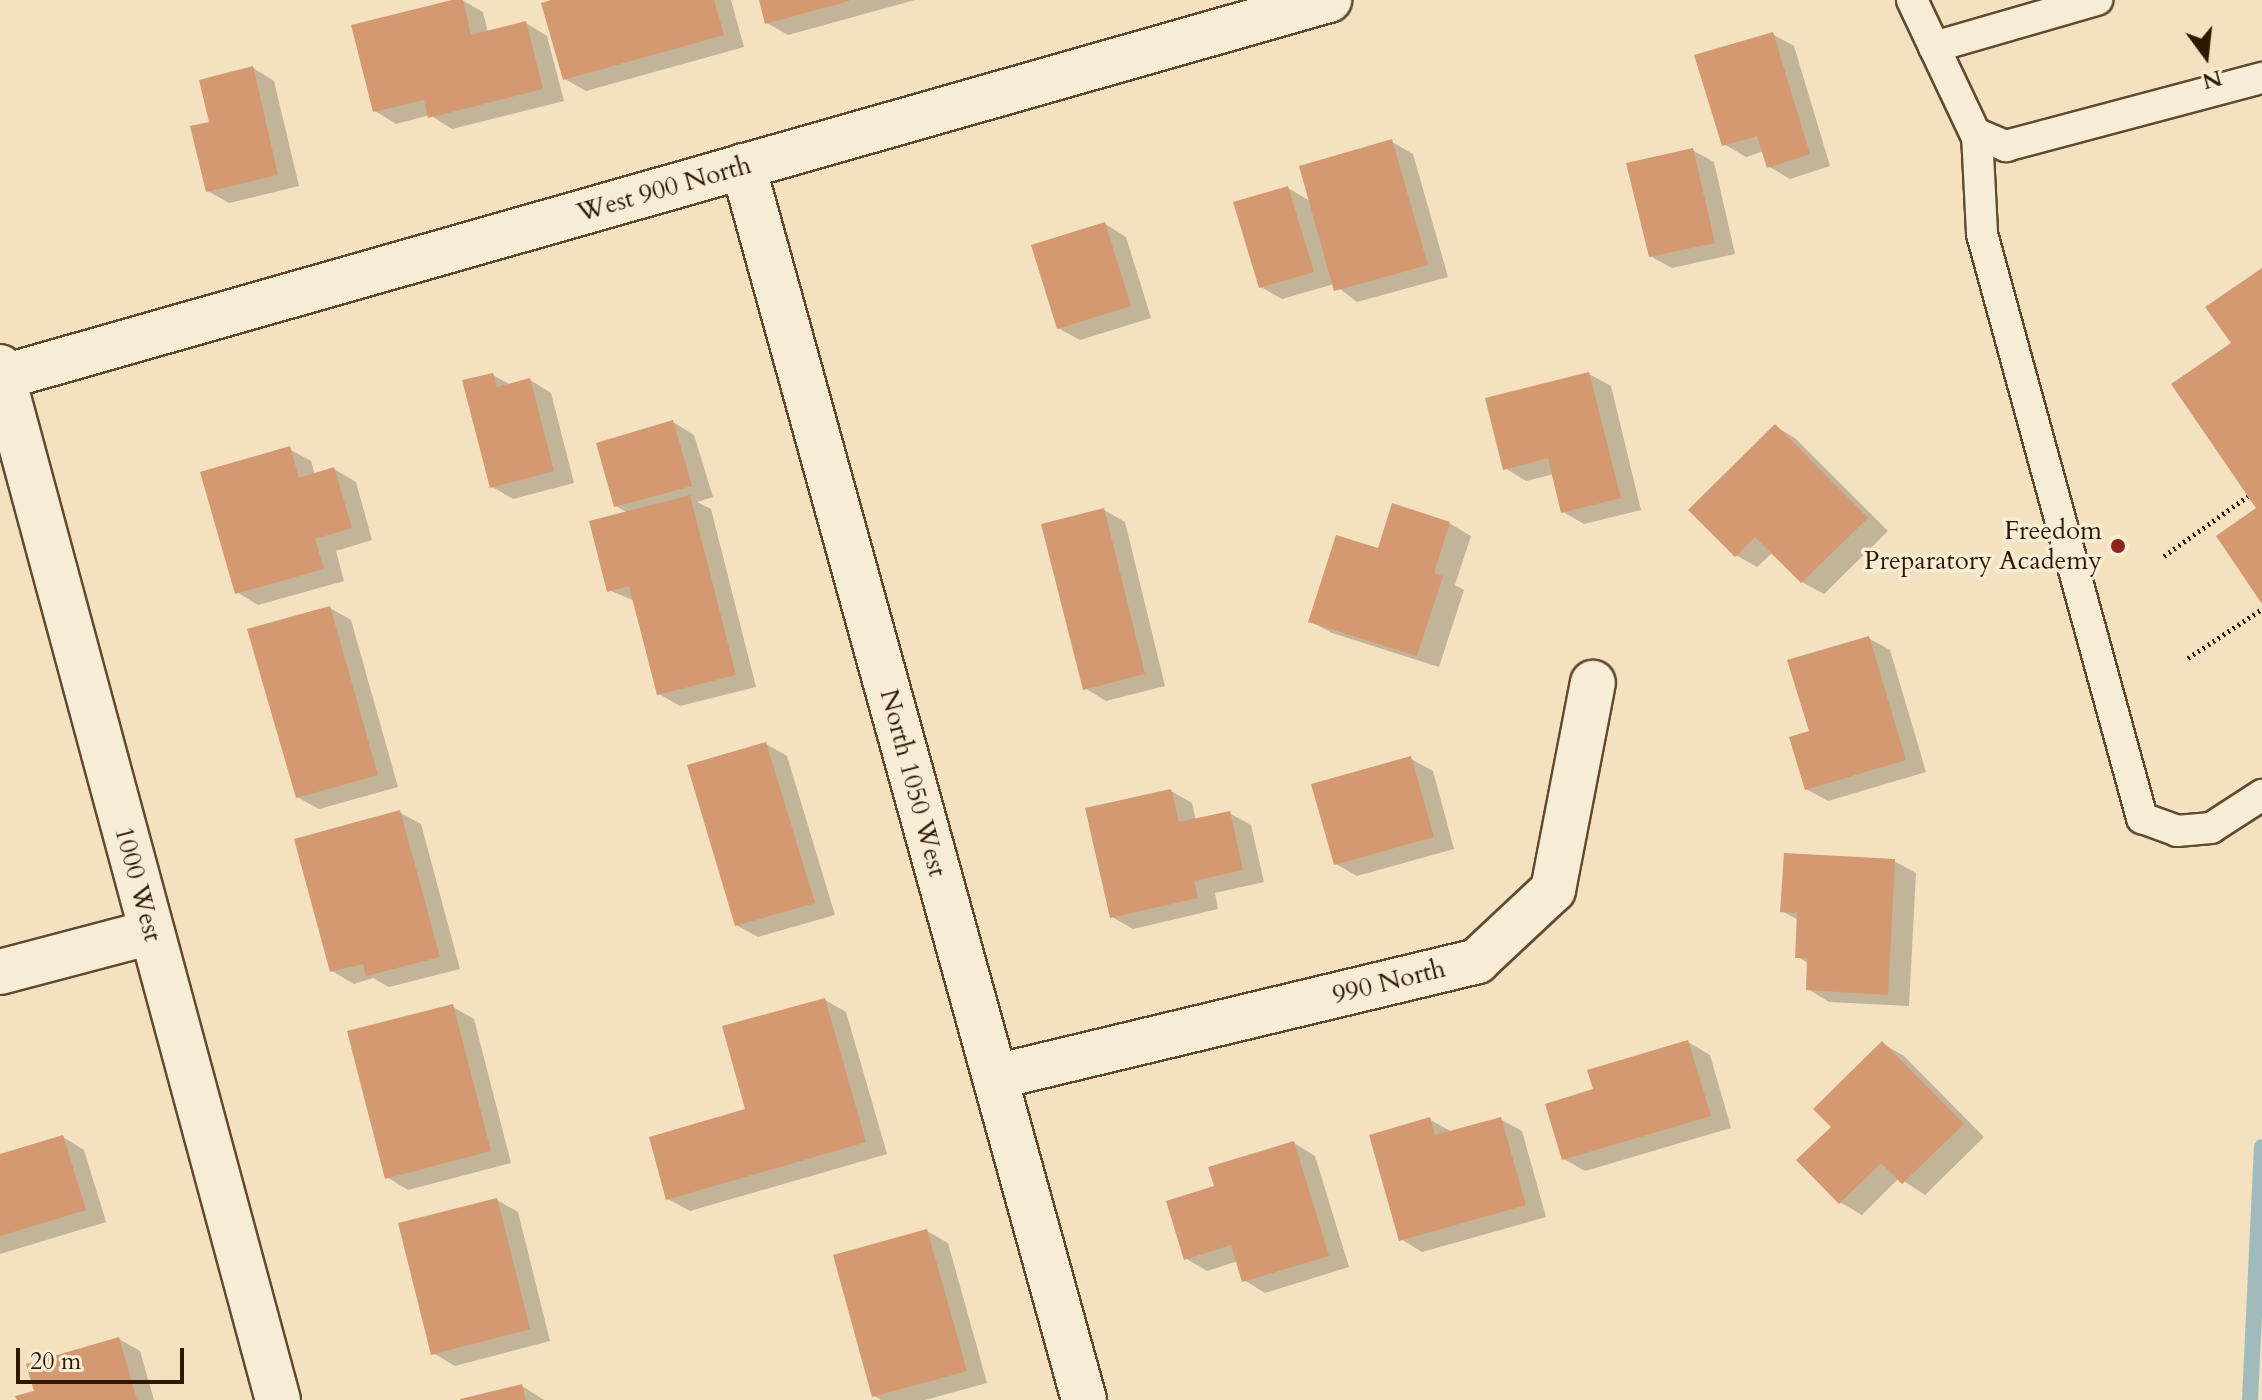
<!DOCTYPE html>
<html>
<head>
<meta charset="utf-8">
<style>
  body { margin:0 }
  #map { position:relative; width:2262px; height:1400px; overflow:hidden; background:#f3e1c0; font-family:Cardo,serif }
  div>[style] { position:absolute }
  .shadow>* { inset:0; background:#0003 }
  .stream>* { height:16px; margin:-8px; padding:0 8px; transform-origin:8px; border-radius:8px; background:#a0bbbc }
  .building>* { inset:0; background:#d49971 }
  .path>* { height:5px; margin-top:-2.5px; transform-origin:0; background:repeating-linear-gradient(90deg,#301800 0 2px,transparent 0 6px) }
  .roads { filter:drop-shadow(2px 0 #614a30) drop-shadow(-2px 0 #614a30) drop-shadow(0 2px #614a30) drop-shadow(0 -2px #614a30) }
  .service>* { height:30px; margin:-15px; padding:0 15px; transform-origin:15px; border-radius:15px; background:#f7ecd6 }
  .minor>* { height:44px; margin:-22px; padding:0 22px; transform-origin:22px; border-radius:22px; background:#f7ecd6 }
  .dots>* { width:22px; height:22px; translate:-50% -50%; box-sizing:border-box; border:4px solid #f7ecd6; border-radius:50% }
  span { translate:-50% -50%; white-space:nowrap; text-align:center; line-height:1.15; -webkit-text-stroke:7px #f7ecd6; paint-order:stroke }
  .street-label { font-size:26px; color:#301800 }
  .poi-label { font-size:26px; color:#301800 }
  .right { translate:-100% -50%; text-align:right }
  .north { position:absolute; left:2166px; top:16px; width:80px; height:80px; -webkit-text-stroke:6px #f7ecd6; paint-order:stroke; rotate:165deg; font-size:22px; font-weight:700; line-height:32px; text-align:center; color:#301800 }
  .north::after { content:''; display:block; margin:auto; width:28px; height:36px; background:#301800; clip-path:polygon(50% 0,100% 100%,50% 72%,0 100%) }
  .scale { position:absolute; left:16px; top:1348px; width:168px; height:36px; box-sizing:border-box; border:4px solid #301800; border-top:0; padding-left:10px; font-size:24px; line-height:28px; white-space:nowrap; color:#301800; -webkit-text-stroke:6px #f7ecd6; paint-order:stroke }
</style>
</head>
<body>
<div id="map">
  <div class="shadow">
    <div style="clip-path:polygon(462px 0,483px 12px,488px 33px,526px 23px,547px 36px,564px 101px,452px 129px,430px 115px,396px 124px,375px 111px)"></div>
    <div style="clip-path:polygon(558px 0,731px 0,744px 47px,586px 91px,565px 79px)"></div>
    <div style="clip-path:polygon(761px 0,915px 0,788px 35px,767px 23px)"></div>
    <div style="clip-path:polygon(1772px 34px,1794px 46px,1830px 166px,1790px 179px,1768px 166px,1764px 151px,1746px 157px,1724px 144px)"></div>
    <div style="clip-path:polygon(253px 68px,274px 81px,299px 186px,229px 203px,208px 191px,211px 123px)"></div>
    <div style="clip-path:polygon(1392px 142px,1413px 154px,1448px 277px,1357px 302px,1334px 284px,1282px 299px,1261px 287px,1288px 188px,1310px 201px)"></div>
    <div style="clip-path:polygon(1692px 150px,1714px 162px,1735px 254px,1672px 268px,1650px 256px)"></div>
    <div style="clip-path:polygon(1105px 224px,1126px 237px,1151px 318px,1080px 340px,1058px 328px)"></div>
    <div style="clip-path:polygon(1589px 374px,1611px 386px,1641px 510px,1584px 524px,1563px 512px,1554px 474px,1526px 481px,1505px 468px)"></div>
    <div style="clip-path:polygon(493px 375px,511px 385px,530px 380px,551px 393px,574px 483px,513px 499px,491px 486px)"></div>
    <div style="clip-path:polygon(673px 422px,694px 435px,713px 497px,697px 502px,711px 509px,756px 687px,680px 706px,659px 694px,635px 601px,609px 590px,628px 513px,616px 506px)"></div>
    <div style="clip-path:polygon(1775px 426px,1796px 439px,1888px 531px,1824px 594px,1802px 582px,1773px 552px,1757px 567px,1736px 555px)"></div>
    <div style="clip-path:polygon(289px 449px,311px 461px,315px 475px,334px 469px,356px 482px,372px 540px,336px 551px,344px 581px,258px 605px,237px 592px)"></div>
    <div style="clip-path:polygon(1104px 510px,1125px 522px,1165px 686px,1106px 701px,1085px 688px)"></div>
    <div style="clip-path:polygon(1449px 523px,1471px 536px,1455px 585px,1464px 590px,1439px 667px,1332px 633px,1310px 621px,1379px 550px)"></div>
    <div style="clip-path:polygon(330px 608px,351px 620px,398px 787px,319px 809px,297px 797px)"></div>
    <div style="clip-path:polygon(1868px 638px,1890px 650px,1926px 772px,1828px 801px,1806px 789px,1811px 732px)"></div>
    <div style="clip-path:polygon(766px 744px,787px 756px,835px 915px,758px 937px,736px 925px)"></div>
    <div style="clip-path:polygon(1411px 759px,1433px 771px,1454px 849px,1357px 876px,1336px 864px)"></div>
    <div style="clip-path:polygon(1171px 791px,1192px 803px,1196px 821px,1229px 813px,1251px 825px,1264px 882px,1215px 893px,1218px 909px,1133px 929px,1112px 917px)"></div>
    <div style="clip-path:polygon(399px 812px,421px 824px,460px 969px,389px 987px,373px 978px,354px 984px,332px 971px)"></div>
    <div style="clip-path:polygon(1894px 861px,1916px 873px,1909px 1006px,1829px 1002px,1808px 989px,1809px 964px,1797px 956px,1798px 920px,1782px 911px)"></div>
    <div style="clip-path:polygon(825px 1000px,846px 1012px,887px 1154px,690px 1211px,668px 1199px,747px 1111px)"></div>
    <div style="clip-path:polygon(453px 1007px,474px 1019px,511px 1163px,408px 1190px,387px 1177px)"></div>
    <div style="clip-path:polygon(1688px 1042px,1710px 1055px,1731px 1128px,1585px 1171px,1564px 1159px,1596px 1090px)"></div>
    <div style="clip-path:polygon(1883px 1044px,1904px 1056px,1984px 1137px,1925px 1195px,1899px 1178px,1862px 1215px,1840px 1202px,1834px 1127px)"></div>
    <div style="clip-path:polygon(1429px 1119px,1452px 1132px,1500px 1119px,1522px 1131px,1546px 1217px,1422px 1252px,1401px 1239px)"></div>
    <div style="clip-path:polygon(63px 1137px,84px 1150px,106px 1222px,0 1254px,0 1156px)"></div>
    <div style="clip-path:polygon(1294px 1143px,1315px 1156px,1349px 1267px,1265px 1293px,1244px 1280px,1238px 1261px,1207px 1271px,1185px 1258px,1216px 1187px)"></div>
    <div style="clip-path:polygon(497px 1200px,518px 1212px,550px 1341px,455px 1366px,433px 1353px)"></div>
    <div style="clip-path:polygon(927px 1231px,948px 1243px,987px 1383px,925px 1400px,881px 1400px,874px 1396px)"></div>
    <div style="clip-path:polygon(119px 1339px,140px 1351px,154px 1400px,19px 1400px)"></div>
    <div style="clip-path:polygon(522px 1386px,544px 1400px,463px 1400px)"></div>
  </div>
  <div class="stream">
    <div style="left:2250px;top:1400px;width:253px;rotate:-87.3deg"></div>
  </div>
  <div class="building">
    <div style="clip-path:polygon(452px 0,463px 0,471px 35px,526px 21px,543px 89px,428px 118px,424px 100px,373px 112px,351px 25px)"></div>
    <div style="clip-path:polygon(551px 0,714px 0,724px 35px,563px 80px,541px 3px)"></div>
    <div style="clip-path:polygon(759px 0,849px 0,849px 1px,765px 24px)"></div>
    <div style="clip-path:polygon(1773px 32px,1810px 154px,1767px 168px,1757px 136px,1722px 146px,1694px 55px)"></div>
    <div style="clip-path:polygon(253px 66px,278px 175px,206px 192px,190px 126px,209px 122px,199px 80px)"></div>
    <div style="clip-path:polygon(1392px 139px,1428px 265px,1334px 291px,1299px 166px)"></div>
    <div style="clip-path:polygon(1693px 148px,1715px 243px,1649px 257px,1626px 163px)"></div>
    <div style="clip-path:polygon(1288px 186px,1314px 272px,1259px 288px,1233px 202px)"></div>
    <div style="clip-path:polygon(1105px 222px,1131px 306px,1057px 329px,1031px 245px)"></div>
    <div style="clip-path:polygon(2262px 268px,2262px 604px,2216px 536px,2256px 508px,2171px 384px,2231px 343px,2205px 307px)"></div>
    <div style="clip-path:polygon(1589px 372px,1621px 498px,1561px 513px,1548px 458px,1503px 470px,1485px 398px)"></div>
    <div style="clip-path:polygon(493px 373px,497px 387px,530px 378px,554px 471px,490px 488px,462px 380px)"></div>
    <div style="clip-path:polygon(673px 420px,692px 486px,614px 507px,596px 443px)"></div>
    <div style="clip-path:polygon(1775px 424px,1868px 518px,1801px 583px,1755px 537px,1735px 557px,1688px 510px)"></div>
    <div style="clip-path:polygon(290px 446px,299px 478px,334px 467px,352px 528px,315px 539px,324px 569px,235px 594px,200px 472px)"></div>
    <div style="clip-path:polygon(690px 495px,736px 675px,657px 695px,629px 586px,607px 592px,589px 521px)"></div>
    <div style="clip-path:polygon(1392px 503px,1450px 522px,1434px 573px,1443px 576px,1417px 656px,1308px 622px,1336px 535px,1378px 548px)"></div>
    <div style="clip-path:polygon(1104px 508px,1145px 674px,1083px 690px,1041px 524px)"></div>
    <div style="clip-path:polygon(330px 606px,378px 775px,296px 798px,247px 629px)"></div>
    <div style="clip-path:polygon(1869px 636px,1906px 760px,1805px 790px,1789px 737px,1809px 731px,1787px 660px)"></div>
    <div style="clip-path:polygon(766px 742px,815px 903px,735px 926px,687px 765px)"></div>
    <div style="clip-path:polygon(1411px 756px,1434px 837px,1334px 865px,1311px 784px)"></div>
    <div style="clip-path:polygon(1171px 789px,1179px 822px,1230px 811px,1243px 870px,1194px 881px,1198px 898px,1110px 918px,1085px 808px)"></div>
    <div style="clip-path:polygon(400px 810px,440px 957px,366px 976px,363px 964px,330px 972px,294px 839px)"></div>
    <div style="clip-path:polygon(1784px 853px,1895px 859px,1888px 995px,1806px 990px,1807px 958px,1795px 958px,1797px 913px,1780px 912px)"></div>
    <div style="clip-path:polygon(825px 998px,866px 1142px,666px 1200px,649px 1137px,745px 1109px,722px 1026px)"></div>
    <div style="clip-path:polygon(453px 1004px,491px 1151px,385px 1179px,347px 1031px)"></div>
    <div style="clip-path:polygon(1688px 1040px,1711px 1116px,1562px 1160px,1545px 1104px,1593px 1089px,1587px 1070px)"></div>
    <div style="clip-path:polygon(1882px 1041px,1964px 1124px,1902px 1184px,1881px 1163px,1839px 1204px,1796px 1160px,1831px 1127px,1813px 1109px)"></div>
    <div style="clip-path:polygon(1430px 1117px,1435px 1135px,1501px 1117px,1526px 1205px,1399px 1241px,1369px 1135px)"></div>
    <div style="clip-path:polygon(63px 1135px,86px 1210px,0 1236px,0 1154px)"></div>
    <div style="clip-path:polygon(1294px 1141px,1329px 1256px,1242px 1282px,1231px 1245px,1184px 1260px,1166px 1201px,1214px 1186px,1208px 1167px)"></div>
    <div style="clip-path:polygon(497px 1198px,530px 1329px,431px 1355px,398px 1223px)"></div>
    <div style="clip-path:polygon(927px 1229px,967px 1371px,872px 1397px,833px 1255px)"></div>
    <div style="clip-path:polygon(119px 1337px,137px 1400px,17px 1400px,15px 1396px,34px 1391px,26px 1364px)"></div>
    <div style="clip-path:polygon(522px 1384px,526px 1400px,460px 1400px,460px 1399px)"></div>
  </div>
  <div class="path">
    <div style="left:2164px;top:556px;width:103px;rotate:-35.5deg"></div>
    <div style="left:2188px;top:658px;width:89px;rotate:-33.5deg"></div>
  </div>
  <div class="roads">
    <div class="service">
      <div style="left:1912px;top:0;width:147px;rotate:64.7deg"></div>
      <div style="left:1975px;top:133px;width:34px;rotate:23deg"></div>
      <div style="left:2006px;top:146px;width:265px;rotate:-14.9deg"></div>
      <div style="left:1934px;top:47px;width:170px;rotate:-16.1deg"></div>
      <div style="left:1977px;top:134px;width:100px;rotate:87.1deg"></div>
      <div style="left:1982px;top:234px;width:606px;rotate:74.68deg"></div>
      <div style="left:2142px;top:818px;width:37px;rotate:20deg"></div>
      <div style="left:2177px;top:831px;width:34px;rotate:-5deg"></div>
      <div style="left:2211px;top:828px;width:61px;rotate:-32.9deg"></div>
    </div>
    <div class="minor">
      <div style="left:743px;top:166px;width:1280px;rotate:74.55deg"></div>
      <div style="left:0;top:367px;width:1070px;rotate:74.94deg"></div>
      <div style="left:0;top:378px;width:1382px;rotate:-15.88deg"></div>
      <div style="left:0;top:972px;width:156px;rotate:-14.8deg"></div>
      <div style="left:995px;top:1077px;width:496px;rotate:-13.5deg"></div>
      <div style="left:1477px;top:961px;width:104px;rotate:-43.1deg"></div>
      <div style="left:1553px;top:890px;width:211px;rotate:-79.1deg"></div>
    </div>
  </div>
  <div class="dots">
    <div style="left:2118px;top:546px;background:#8f2418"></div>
  </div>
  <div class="street-label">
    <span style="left:664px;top:189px;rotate:-16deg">West 900 North</span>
    <span style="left:913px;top:783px;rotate:75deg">North 1050 West</span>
    <span style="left:138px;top:884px;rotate:75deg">1000 West</span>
    <span style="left:1389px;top:982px;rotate:-14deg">990 North</span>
  </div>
  <div class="poi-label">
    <span class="right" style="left:2102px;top:546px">Freedom<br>Preparatory Academy</span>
  </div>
  <div class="north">N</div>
  <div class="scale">20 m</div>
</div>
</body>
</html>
